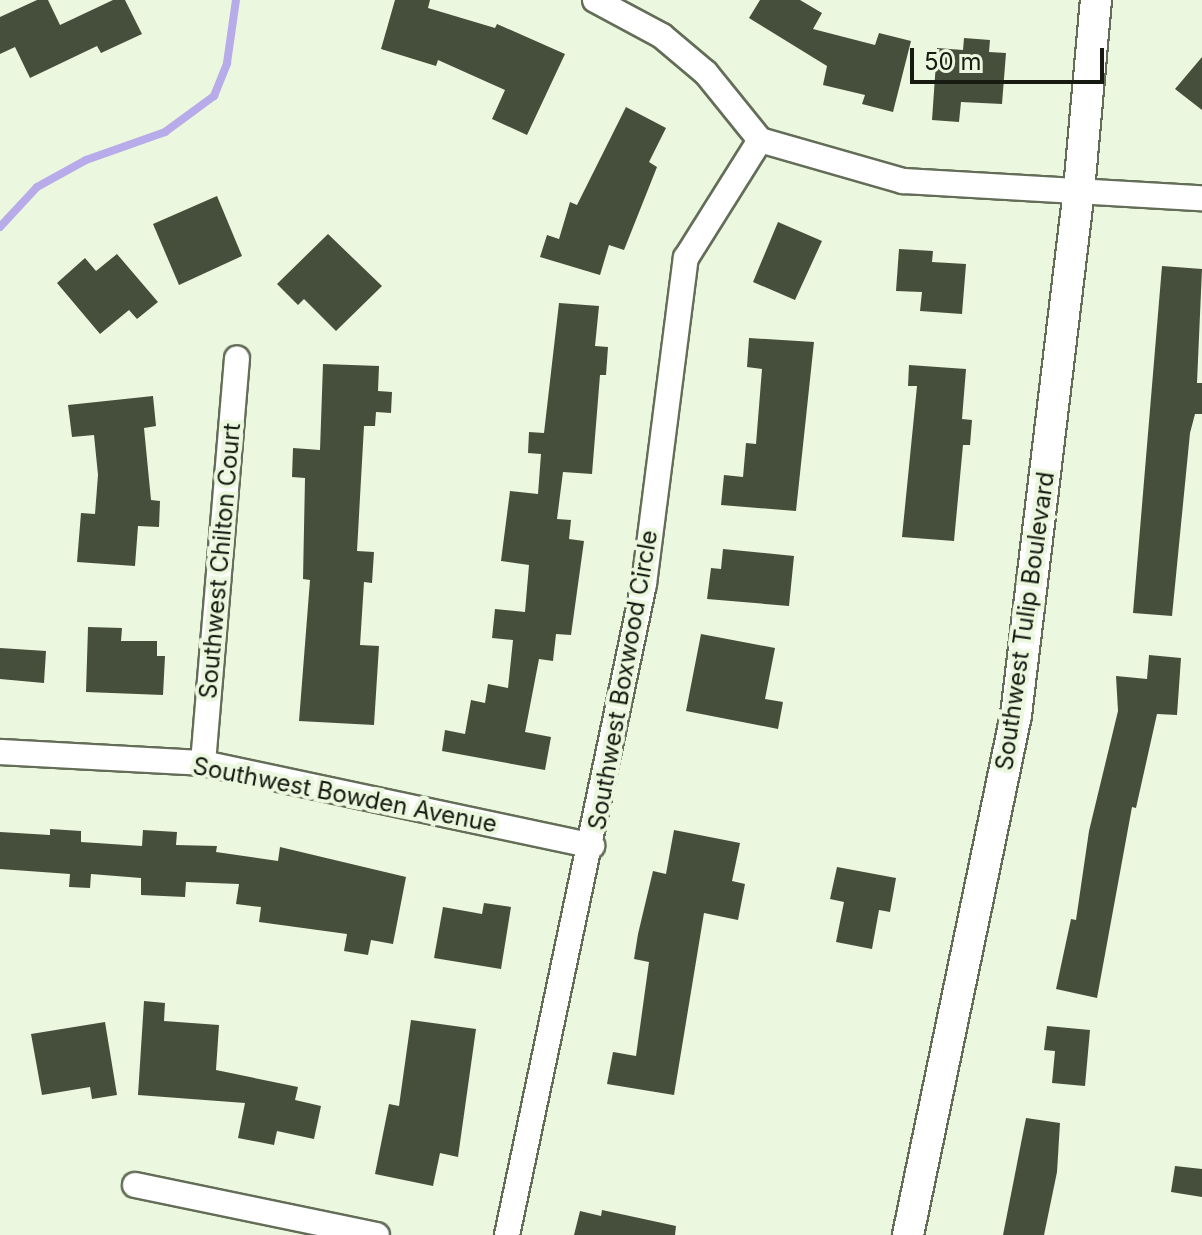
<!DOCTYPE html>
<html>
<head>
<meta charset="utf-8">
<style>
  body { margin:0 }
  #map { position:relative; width:1202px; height:1235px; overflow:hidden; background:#ebf7de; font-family:Inter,sans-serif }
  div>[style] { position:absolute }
  .stream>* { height:8px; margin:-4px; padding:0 4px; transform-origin:4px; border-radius:4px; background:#b8abe9 }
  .building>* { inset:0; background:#464f3b }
  .roads { filter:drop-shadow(2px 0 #636d57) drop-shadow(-2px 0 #636d57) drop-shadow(0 2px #636d57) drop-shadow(0 -2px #636d57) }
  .minor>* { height:24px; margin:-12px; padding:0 12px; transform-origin:12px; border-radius:12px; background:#fff }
  .tertiary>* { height:30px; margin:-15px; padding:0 15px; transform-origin:15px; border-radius:15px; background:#fff }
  span { translate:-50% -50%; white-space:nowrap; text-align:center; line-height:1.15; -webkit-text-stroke:8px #ebf7de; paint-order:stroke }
  .street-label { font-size:24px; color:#161a11 }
  .scale { position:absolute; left:910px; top:48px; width:194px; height:36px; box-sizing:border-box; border:4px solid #161a11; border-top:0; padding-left:10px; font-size:24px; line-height:28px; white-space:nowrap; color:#161a11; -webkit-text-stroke:6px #ebf7de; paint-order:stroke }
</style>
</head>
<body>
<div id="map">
  <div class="stream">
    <div style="left:0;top:227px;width:54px;rotate:-47.2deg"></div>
    <div style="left:37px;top:187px;width:56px;rotate:-28.9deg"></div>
    <div style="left:86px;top:160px;width:84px;rotate:-19.5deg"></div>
    <div style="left:165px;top:132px;width:61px;rotate:-36.3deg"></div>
    <div style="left:214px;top:96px;width:35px;rotate:-68deg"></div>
    <div style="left:227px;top:63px;width:64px;rotate:-81.9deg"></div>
  </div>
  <div class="building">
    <div style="clip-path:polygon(37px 0,48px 0,60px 25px,113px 0,125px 0,142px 34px,101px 53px,97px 46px,30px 78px,15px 47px,0 54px,0 17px)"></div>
    <div style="clip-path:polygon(395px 0,430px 0,428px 8px,495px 28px,497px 24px,565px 54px,527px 135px,492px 119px,505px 90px,438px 60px,436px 66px,381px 49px)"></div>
    <div style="clip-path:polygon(760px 0,800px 0,822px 13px,813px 29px,875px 45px,879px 33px,911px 41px,893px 112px,862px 104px,865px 95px,823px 85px,827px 66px,749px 18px)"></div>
    <div style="clip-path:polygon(964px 38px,990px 40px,989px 52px,1006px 53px,1002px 104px,961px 102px,959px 122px,932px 120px,937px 48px,963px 50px)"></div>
    <div style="clip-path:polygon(1202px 57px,1202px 110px,1175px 89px)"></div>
    <div style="clip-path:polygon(626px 107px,666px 128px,649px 162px,657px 167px,624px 250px,609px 245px,600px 275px,540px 257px,547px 235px,559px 239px,570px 202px,577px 205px)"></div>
    <div style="clip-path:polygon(217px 196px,242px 256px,179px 285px,153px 224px)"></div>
    <div style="clip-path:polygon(778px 222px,822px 241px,795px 300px,753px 282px)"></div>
    <div style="clip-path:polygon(328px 234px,382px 286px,336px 331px,304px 299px,298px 305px,277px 284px)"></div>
    <div style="clip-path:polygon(899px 249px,933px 251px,932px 262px,966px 264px,962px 314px,920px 311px,922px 292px,896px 291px)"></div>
    <div style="clip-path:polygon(117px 254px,158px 302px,137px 319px,129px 310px,100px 334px,57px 283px,85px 258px,96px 271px)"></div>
    <div style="clip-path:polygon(1162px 266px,1202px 269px,1197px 383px,1202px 383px,1202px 414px,1195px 414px,1190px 433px,1172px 616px,1133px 613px)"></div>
    <div style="clip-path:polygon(559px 303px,599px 306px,595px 346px,608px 347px,606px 375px,600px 375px,592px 474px,563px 472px,557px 519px,571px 520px,569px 539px,584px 541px,571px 635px,556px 634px,553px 661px,539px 659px,525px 732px,551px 737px,545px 770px,442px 751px,445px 730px,465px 734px,471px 700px,485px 703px,488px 684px,508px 688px,513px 640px,492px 638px,495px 609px,525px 612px,529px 565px,501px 561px,510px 491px,538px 494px,541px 454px,528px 453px,529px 432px,544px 433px)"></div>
    <div style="clip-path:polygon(749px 338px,814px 342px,796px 511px,721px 505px,724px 475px,743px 477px,746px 443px,756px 444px,762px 369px,747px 367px)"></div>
    <div style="clip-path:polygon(323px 364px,379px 366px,378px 391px,392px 392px,391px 413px,376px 412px,375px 426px,364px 426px,357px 551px,374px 552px,372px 583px,364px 582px,360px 645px,379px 646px,374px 725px,299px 721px,310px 580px,303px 579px,305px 478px,292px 477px,293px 448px,320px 450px)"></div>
    <div style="clip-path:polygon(909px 365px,966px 369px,962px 419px,972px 420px,970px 445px,963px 445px,954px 541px,902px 537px,917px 386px,908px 386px)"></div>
    <div style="clip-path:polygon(153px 396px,156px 426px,144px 428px,151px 500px,160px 501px,159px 527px,138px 526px,135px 566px,77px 562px,81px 513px,95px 514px,98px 475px,94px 435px,72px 437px,68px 405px)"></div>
    <div style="clip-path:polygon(723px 549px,794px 556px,789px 606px,707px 599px,711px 568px,721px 569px)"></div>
    <div style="clip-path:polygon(88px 627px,122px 628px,121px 641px,157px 641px,157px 656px,165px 656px,163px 695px,86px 692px)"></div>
    <div style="clip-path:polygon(701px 634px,775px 648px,765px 699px,783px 702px,778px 729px,686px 711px)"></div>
    <div style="clip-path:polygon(0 648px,46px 651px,44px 683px,0 679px)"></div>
    <div style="clip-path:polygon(1149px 655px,1181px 658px,1177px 715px,1157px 714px,1136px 808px,1132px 807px,1097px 998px,1056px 989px,1071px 919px,1076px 920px,1089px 831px,1118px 711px,1116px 676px,1147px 679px)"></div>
    <div style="clip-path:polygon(50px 829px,81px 831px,81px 842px,142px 846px,143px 830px,177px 832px,176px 845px,217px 846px,216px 852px,278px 861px,280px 847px,406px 877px,393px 944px,371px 940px,368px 955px,344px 951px,347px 934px,259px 922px,261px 907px,236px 904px,239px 884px,186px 882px,185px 897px,141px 895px,141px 878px,91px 874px,90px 888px,69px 887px,70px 874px,0 869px,0 832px,50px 835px)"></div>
    <div style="clip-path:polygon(674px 830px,740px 843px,732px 881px,745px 884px,738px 920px,704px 913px,674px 1095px,607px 1084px,613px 1052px,636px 1056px,649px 962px,634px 959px,638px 934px,653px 871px,666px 874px)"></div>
    <div style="clip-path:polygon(837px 867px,896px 878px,890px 912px,879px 910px,872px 949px,836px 942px,844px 902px,830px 899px)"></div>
    <div style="clip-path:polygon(484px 903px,511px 907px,501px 969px,434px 958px,443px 907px,482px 914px)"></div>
    <div style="clip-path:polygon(144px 1001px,165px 1003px,164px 1021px,219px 1025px,216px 1070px,298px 1087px,295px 1100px,321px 1106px,314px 1139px,277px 1131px,274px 1145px,238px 1138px,245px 1103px,138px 1095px)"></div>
    <div style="clip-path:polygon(411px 1020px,476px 1029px,458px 1157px,440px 1153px,433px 1186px,375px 1174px,389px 1104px,399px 1106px)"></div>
    <div style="clip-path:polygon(105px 1022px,117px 1095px,92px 1099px,90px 1087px,42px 1095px,31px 1034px)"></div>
    <div style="clip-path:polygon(1047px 1026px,1090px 1030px,1085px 1086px,1052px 1083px,1055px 1051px,1044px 1050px)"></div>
    <div style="clip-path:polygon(1026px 1118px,1060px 1123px,1057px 1172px,1044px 1235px,1003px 1235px)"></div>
    <div style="clip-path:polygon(1175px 1166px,1202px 1169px,1202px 1197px,1171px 1192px)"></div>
    <div style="clip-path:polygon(602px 1210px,676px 1226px,675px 1235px,574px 1235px,580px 1211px,601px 1216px)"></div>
  </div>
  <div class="roads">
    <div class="minor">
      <div style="left:595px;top:0;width:76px;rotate:28.2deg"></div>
      <div style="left:662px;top:36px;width:57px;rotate:40.1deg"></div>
      <div style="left:706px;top:73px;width:86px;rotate:51.1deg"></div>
      <div style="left:760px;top:140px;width:149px;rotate:16deg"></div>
      <div style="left:903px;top:181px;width:299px;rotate:3.3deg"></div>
      <div style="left:0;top:752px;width:203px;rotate:3.1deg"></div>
      <div style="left:203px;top:763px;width:398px;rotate:12deg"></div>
      <div style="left:203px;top:763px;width:406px;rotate:-85.2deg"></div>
      <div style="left:135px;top:1185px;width:247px;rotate:11.7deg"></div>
      <div style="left:507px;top:1235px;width:665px;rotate:-78.12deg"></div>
      <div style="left:644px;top:584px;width:329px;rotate:-82.7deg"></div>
      <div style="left:686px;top:258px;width:139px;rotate:-57.9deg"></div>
    </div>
    <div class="tertiary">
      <div style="left:908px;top:1235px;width:531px;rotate:-78.27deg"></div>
      <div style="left:1016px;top:715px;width:529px;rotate:-83.16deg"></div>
      <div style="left:1079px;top:190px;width:191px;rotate:-84.9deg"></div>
    </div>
  </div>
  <div class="street-label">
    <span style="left:220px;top:561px;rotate:-85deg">Southwest Chilton Court</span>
    <span style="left:1025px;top:621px;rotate:-82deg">Southwest Tulip Boulevard</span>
    <span style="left:623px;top:680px;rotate:-80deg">Southwest Boxwood Circle</span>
    <span style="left:345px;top:795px;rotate:11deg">Southwest Bowden Avenue</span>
  </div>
  <div class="scale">50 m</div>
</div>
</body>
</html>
